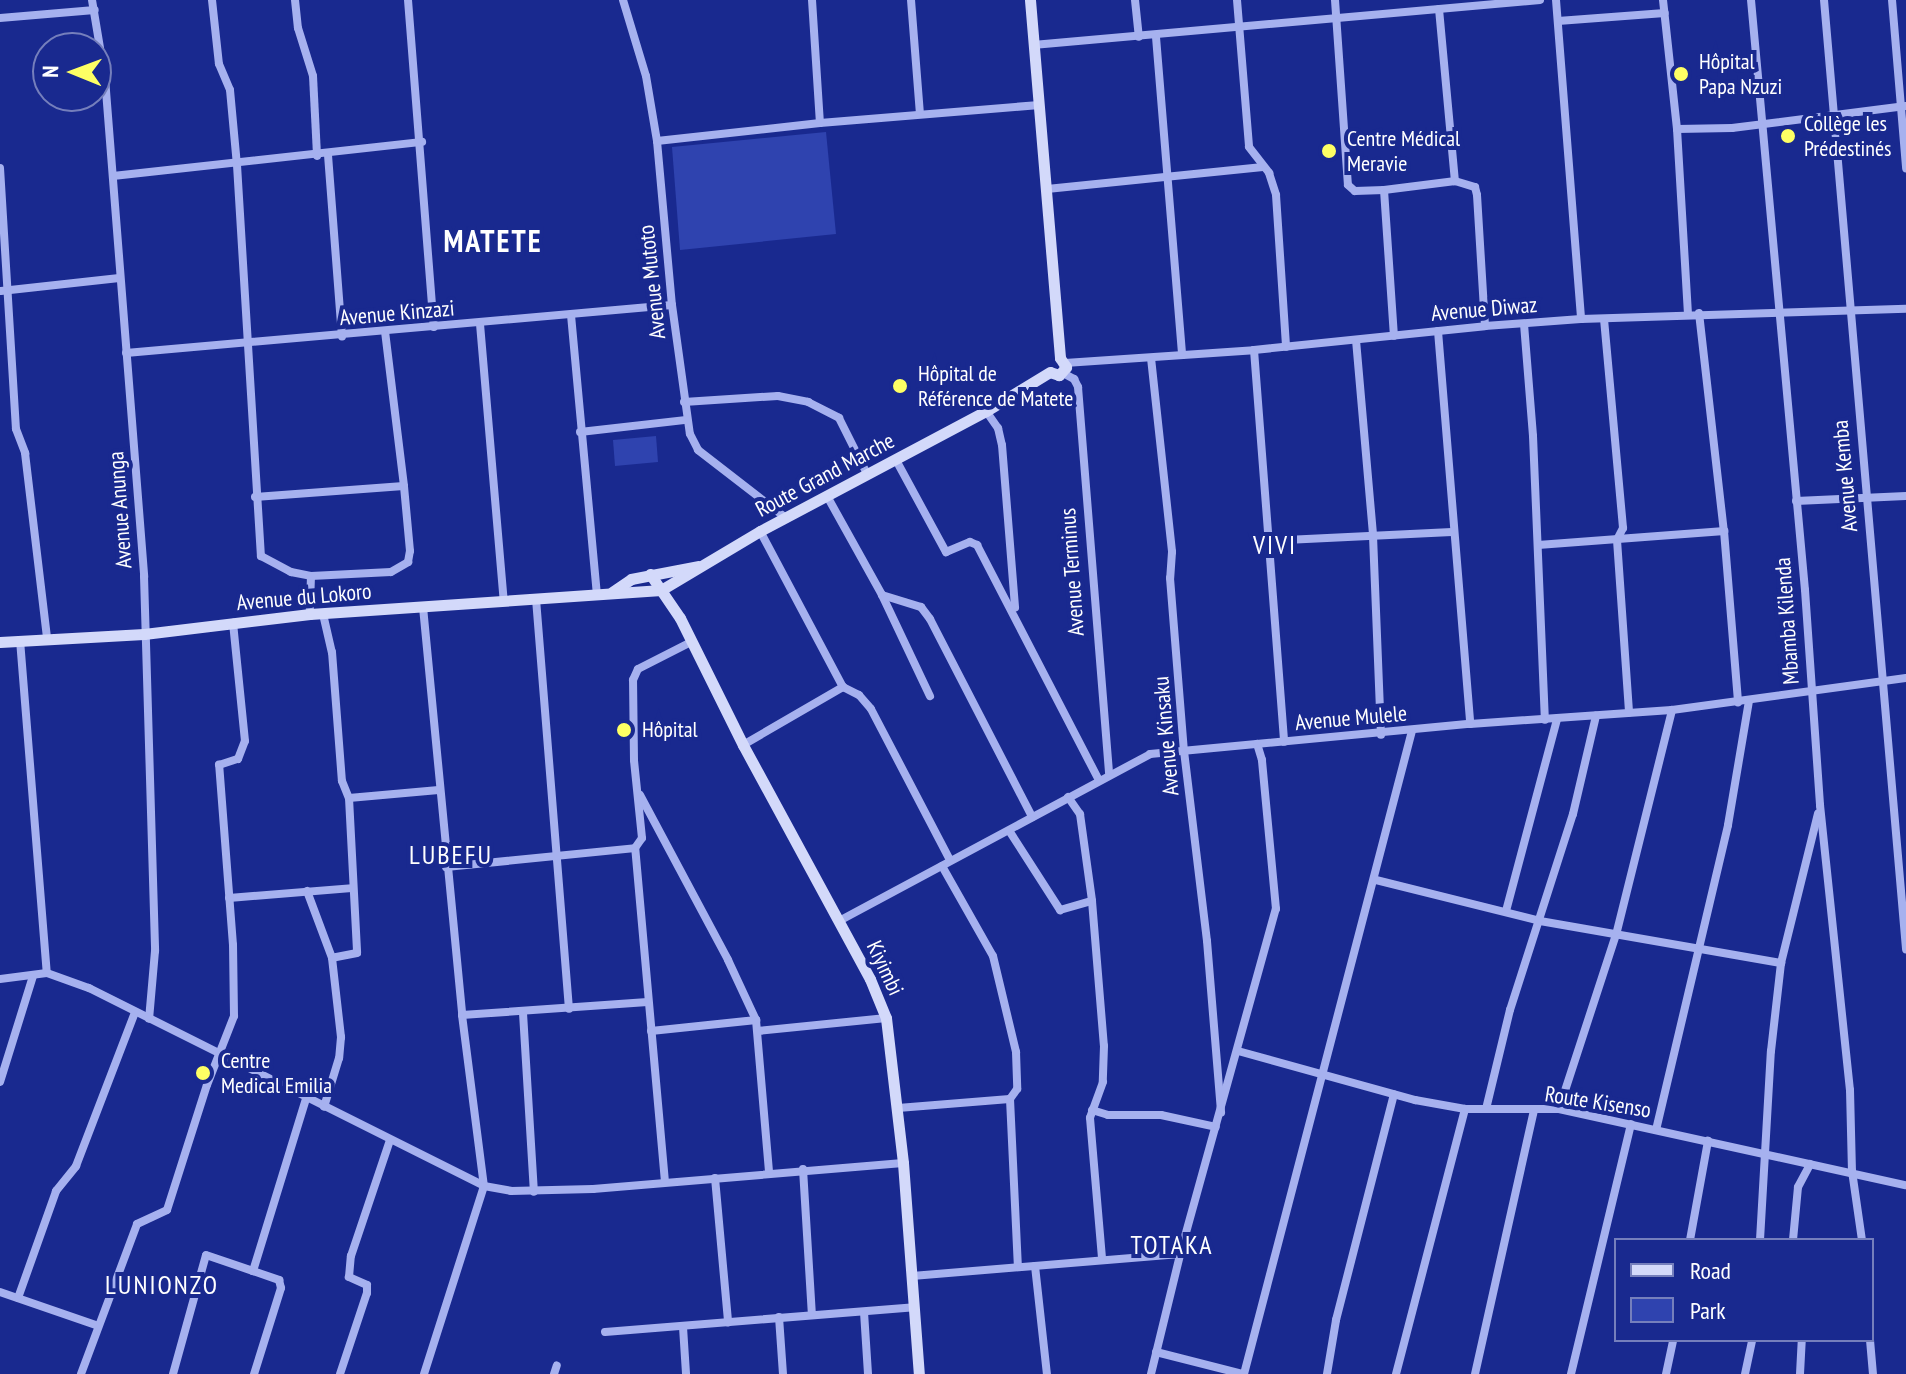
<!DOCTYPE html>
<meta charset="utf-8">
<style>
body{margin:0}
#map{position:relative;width:1906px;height:1374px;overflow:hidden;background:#19298f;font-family:"PT Sans Narrow",sans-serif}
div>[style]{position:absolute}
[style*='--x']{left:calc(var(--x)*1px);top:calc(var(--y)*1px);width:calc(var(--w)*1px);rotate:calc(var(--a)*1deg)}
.green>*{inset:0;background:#2f43af}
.street>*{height:8px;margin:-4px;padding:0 4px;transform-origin:4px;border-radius:4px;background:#a6b1ef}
.secondary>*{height:11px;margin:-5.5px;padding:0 5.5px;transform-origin:5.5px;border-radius:5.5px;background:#d3d9fa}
.dots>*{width:22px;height:22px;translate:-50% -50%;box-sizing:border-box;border:4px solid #19298f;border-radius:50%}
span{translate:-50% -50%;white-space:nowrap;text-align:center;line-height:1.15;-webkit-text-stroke:8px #19298f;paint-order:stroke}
.poi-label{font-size:22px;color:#fff}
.left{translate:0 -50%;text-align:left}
.street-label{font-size:22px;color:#fff}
.quarter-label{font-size:26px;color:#fff;letter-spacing:2px}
.district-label{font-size:30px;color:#fff;font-weight:700;letter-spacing:2px}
.legend{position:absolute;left:1614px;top:1238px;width:260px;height:104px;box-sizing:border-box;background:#19298f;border:2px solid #757fbc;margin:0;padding:10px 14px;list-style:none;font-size:24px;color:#fff}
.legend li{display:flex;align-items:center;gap:16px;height:40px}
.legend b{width:40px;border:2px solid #757fbc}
.north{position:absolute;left:32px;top:32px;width:80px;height:80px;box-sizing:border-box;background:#19298f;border:2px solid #757fbc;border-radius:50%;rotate:271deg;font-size:22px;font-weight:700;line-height:32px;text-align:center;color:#fff}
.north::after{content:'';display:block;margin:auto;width:28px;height:36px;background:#feff64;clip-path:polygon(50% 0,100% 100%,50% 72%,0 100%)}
</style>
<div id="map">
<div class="green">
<div style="clip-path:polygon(826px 132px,836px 234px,680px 250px,672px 147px)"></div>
<div style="clip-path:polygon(656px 436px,658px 462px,615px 466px,613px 440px)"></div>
</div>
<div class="street">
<div style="--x:92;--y:0;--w:79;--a:80.5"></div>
<div style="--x:105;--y:78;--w:500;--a:85.5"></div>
<div style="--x:144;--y:576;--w:375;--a:88.3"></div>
<div style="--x:155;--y:951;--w:68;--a:95"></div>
<div style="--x:212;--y:0;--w:64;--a:83.8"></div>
<div style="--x:219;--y:64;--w:28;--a:67"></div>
<div style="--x:230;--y:90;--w:75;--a:84.7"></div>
<div style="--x:237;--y:165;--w:392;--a:86.5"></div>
<div style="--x:261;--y:556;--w:34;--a:28"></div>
<div style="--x:291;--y:572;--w:20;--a:11"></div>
<div style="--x:311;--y:576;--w:38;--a:92"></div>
<div style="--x:295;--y:0;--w:28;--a:84"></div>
<div style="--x:298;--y:28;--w:50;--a:72.6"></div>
<div style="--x:313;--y:76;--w:80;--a:87.1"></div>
<div style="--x:408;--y:0;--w:328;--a:85.5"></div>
<div style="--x:623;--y:0;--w:79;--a:73.2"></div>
<div style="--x:646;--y:76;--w:66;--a:80.4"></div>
<div style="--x:657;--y:141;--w:165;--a:84.8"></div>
<div style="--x:672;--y:305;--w:130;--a:82.1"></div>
<div style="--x:690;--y:434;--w:18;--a:63"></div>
<div style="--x:698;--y:450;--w:111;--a:37.7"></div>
<div style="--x:812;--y:0;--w:123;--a:86.3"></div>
<div style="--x:911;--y:0;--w:114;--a:85.5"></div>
<div style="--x:1135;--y:0;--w:37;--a:84"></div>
<div style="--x:1237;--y:0;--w:147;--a:85.3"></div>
<div style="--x:1249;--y:147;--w:33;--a:52"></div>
<div style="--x:1269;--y:173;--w:23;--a:72"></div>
<div style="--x:1276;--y:195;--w:152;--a:86.2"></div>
<div style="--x:1335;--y:0;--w:185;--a:86"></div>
<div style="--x:1348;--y:185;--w:9;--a:41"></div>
<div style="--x:1355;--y:191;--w:29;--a:-2"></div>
<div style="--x:1384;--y:190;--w:146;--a:86.1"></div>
<div style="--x:1556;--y:0;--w:320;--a:85.5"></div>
<div style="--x:1663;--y:0;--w:130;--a:83.8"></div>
<div style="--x:1677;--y:129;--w:185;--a:86.6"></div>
<div style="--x:1751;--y:0;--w:592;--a:84.77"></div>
<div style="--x:1805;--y:590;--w:216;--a:86"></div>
<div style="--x:1820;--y:805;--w:287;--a:84"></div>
<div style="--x:1850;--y:1090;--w:81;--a:88.6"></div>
<div style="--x:1852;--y:1171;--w:70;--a:81.8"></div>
<div style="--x:1824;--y:0;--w:953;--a:85.06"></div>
<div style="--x:1892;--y:0;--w:169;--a:85.2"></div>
<div style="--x:1439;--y:9;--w:173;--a:84.7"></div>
<div style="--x:1455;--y:181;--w:21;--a:17"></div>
<div style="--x:1475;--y:187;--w:8;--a:76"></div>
<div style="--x:1477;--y:195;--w:131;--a:86.5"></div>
<div style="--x:0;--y:18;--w:95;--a:-4.8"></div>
<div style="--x:1558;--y:21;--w:107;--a:-4.3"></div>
<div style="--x:1156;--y:37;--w:319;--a:85.3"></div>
<div style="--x:1033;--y:45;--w:509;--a:-5.07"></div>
<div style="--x:1677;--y:129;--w:55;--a:-1"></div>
<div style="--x:1732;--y:128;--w:175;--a:-7.2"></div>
<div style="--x:657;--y:141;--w:164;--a:-6.3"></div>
<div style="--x:820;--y:123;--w:220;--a:-4.7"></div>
<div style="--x:328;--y:155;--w:182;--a:85.6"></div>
<div style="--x:0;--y:168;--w:261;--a:86.5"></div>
<div style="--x:16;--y:429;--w:26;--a:69"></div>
<div style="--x:25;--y:453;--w:186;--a:83.2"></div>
<div style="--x:113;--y:176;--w:311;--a:-6.3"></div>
<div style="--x:1047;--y:189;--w:217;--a:-5.8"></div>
<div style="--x:1384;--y:190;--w:72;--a:-7.2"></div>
<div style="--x:1;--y:291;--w:119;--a:-6.3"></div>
<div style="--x:1699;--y:313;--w:219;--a:83.5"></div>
<div style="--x:1724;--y:531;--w:172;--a:85.3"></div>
<div style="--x:571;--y:315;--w:280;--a:84.7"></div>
<div style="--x:1604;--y:319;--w:210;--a:84.8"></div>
<div style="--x:1623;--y:528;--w:13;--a:117"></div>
<div style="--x:1617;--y:540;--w:173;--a:86"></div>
<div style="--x:480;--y:324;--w:279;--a:85.1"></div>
<div style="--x:1524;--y:324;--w:112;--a:85.4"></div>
<div style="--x:1533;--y:436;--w:284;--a:87.6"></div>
<div style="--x:1438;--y:331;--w:394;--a:85.3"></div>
<div style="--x:1356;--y:340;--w:197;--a:85"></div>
<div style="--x:1373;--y:536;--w:199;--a:87.7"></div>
<div style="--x:1254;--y:350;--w:393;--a:85.6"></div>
<div style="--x:126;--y:353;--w:548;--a:-5.02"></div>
<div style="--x:1151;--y:358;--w:195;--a:83.8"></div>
<div style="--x:1172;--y:552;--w:26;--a:94"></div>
<div style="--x:1170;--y:578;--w:174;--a:85.4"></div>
<div style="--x:1184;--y:751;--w:191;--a:83.1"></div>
<div style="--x:1207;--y:941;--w:172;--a:85.3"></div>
<div style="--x:1065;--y:363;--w:189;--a:-3.9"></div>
<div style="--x:1254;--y:350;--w:232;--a:-5.9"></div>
<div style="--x:1485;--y:326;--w:96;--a:-4.2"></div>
<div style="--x:1581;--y:319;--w:325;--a:-1.8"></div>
<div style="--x:1063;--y:373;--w:13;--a:29"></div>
<div style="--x:1074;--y:379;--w:9;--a:63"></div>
<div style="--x:1078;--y:387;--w:389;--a:85.4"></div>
<div style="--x:684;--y:402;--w:94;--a:-3.7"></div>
<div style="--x:778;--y:396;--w:31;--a:11"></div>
<div style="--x:808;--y:402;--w:35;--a:27"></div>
<div style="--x:839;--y:418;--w:63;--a:63.4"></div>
<div style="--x:986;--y:411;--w:21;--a:55"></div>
<div style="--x:998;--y:428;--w:17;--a:77"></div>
<div style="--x:1002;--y:445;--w:163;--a:85.4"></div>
<div style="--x:580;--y:432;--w:107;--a:-6.5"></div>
<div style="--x:896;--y:460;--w:105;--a:61.5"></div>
<div style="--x:946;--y:552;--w:26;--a:-23"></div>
<div style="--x:970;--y:542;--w:8;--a:23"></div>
<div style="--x:977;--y:545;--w:265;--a:62.6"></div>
<div style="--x:827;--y:496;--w:113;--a:60.9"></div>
<div style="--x:882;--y:595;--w:41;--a:17.1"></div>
<div style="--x:921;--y:607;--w:15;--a:53"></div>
<div style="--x:930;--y:619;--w:223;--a:62.7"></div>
<div style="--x:255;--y:497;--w:149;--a:-4.2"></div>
<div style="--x:1796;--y:501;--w:110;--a:-2.6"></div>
<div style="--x:760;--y:531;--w:177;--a:62"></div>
<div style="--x:843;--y:687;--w:18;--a:27"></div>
<div style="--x:859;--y:695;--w:18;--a:49"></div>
<div style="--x:871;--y:709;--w:170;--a:62.4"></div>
<div style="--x:1267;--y:541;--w:185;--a:-2.8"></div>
<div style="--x:1538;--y:545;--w:187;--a:-4.3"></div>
<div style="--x:311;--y:576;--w:80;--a:-2.9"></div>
<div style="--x:391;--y:572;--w:20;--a:-30"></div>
<div style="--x:408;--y:562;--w:11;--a:-80"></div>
<div style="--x:410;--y:551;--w:65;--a:-95.3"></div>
<div style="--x:404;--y:486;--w:155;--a:-97"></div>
<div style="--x:882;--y:595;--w:112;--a:64.6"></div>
<div style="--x:536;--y:599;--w:411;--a:85.4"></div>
<div style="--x:423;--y:607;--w:410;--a:84.5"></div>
<div style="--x:462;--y:1015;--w:172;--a:82.7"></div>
<div style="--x:484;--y:1186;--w:197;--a:107.7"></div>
<div style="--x:323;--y:614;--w:39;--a:77"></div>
<div style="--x:332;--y:652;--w:129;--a:85.6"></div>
<div style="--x:342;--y:781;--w:18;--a:68"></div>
<div style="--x:349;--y:798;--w:155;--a:87"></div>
<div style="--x:357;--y:953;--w:25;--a:169"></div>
<div style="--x:332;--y:958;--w:80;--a:83.5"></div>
<div style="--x:341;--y:1037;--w:21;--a:95"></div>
<div style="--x:339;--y:1058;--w:51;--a:107"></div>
<div style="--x:20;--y:640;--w:334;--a:85.4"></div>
<div style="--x:743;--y:745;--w:116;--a:-30.1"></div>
<div style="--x:640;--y:795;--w:187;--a:61.9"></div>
<div style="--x:728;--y:960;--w:66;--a:65"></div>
<div style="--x:756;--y:1020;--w:153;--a:85.1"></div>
<div style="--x:1068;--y:797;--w:21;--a:55"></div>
<div style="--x:1080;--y:814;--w:88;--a:82.1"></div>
<div style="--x:1092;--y:901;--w:145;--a:85.3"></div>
<div style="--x:1104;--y:1046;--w:36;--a:92"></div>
<div style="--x:1103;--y:1082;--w:38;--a:110"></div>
<div style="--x:1090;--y:1118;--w:142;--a:85.1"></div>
<div style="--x:349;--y:798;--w:90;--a:-5.1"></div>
<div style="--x:1010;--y:832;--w:93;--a:57.3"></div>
<div style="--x:1060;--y:910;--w:33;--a:-16"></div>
<div style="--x:942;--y:866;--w:103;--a:60.5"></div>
<div style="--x:993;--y:956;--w:99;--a:76.5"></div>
<div style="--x:1016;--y:1052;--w:37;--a:88"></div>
<div style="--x:1017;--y:1089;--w:12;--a:125"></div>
<div style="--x:1010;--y:1099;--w:168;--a:87.3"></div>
<div style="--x:446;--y:867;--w:190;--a:-5.7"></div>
<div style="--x:1376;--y:880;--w:169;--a:14"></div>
<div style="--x:1540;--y:921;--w:245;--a:9.9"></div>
<div style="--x:307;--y:891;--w:72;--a:69.5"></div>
<div style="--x:229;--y:898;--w:123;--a:-4.6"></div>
<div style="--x:1506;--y:911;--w:199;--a:-75.1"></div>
<div style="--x:839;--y:921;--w:353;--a:-28.2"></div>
<div style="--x:1150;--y:754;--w:321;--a:-5.4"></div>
<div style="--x:1470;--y:724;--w:202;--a:-4"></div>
<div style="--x:1672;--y:710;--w:236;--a:-7.8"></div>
<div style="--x:0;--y:979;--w:47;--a:-7.3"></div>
<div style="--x:47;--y:973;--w:45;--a:19.7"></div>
<div style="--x:89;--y:988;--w:442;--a:26.6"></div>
<div style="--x:484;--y:1186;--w:27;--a:10"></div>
<div style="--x:511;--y:1191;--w:82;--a:-1.4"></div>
<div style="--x:593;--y:1189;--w:311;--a:-4.8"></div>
<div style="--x:523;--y:1013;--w:179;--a:86.5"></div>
<div style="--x:462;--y:1015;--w:186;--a:-4"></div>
<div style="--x:651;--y:1031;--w:106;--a:-6"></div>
<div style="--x:758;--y:1031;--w:129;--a:-5.8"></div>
<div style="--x:1238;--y:1051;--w:184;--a:15.5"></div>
<div style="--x:1415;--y:1100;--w:51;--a:10.2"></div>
<div style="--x:1465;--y:1109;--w:94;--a:0"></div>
<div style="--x:1559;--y:1109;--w:355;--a:12.4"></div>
<div style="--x:0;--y:1082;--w:111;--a:-72.7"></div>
<div style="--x:898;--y:1108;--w:112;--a:-4.6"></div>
<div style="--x:1486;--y:1109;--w:102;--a:-76.4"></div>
<div style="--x:1510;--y:1010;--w:206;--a:-72.2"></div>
<div style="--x:1573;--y:814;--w:101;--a:-76.8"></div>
<div style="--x:1559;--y:1109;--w:183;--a:-71.9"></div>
<div style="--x:1616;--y:935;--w:232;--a:-76"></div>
<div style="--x:1092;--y:1110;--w:17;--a:17"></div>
<div style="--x:1108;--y:1115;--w:53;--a:0"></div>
<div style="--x:1161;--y:1115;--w:56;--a:12.3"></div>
<div style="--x:1656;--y:1130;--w:313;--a:-76.7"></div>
<div style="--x:1728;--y:825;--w:126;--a:-80.4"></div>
<div style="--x:803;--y:1169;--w:146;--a:86.5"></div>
<div style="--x:715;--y:1178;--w:145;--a:84.8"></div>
<div style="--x:665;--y:1182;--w:335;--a:-95.1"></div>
<div style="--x:635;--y:848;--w:12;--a:-55"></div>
<div style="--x:642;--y:838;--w:78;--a:-95.9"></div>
<div style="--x:634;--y:760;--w:80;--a:-90.7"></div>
<div style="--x:633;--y:680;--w:12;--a:-66"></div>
<div style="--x:638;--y:669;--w:59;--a:-27"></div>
<div style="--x:1690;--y:1240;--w:101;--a:-79.7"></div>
<div style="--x:1760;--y:1240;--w:189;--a:-86.7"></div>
<div style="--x:1771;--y:1051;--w:89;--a:-83.5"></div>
<div style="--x:1781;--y:963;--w:154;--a:-76.1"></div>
<div style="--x:1793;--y:1240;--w:53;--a:-84.6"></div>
<div style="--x:1798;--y:1187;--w:26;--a:-62"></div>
<div style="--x:1035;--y:1266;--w:109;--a:83.7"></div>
<div style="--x:253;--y:1271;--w:28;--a:19"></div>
<div style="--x:279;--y:1280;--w:8;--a:76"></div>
<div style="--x:281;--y:1288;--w:90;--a:107.4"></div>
<div style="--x:912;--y:1276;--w:269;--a:-4.7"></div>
<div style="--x:0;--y:1292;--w:102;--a:19"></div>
<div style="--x:18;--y:1298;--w:114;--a:-70.4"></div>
<div style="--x:56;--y:1191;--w:32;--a:-51"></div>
<div style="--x:76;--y:1166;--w:165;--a:-69"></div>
<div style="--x:864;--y:1312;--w:62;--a:86.3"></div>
<div style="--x:779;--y:1317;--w:57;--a:86"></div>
<div style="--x:683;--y:1327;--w:47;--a:86.3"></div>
<div style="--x:605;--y:1332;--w:310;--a:-4.6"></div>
<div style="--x:1870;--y:1340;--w:34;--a:85"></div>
<div style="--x:1156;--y:1352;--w:89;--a:14.3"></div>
<div style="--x:81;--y:1374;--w:160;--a:-69.5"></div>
<div style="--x:137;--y:1224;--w:33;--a:-25"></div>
<div style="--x:167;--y:1210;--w:131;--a:-72.3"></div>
<div style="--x:207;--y:1085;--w:74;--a:-68.6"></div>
<div style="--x:234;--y:1016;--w:71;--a:-90.8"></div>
<div style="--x:233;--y:945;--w:181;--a:-94.4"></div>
<div style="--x:219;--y:765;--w:20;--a:-18"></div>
<div style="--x:238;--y:759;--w:19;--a:-69"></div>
<div style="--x:245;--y:741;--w:119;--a:-95.8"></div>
<div style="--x:173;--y:1374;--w:123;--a:-74.5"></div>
<div style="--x:206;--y:1255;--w:50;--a:18.8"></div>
<div style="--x:253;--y:1271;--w:180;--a:-72.9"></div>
<div style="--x:340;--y:1374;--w:85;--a:-71.6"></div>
<div style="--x:367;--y:1293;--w:8;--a:-90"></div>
<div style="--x:367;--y:1285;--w:20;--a:-156"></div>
<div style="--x:349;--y:1277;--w:21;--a:-85"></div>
<div style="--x:351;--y:1256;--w:122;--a:-71.4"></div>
<div style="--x:554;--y:1374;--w:9;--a:-72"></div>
<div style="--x:1151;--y:1374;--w:131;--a:-76.3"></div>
<div style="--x:1182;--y:1247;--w:351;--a:-74.5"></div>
<div style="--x:1276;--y:909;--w:150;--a:-95.4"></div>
<div style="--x:1262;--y:760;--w:17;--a:-107"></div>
<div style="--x:1244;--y:1374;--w:665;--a:-75.36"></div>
<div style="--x:1327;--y:1374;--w:55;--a:-80.5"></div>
<div style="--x:1336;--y:1320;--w:233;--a:-75.6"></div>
<div style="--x:1396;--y:1374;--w:274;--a:-75.4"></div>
<div style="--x:1475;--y:1374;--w:271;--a:-77.4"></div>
<div style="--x:1571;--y:1374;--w:257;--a:-76.5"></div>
<div style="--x:1666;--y:1374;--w:35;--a:-78"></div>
<div style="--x:1745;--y:1374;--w:35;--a:-78"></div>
<div style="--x:1800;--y:1374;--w:34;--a:-87"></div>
</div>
<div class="secondary">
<div style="--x:1030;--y:0;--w:359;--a:85.2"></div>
<div style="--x:1060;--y:358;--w:11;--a:56"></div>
<div style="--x:1066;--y:367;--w:11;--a:131"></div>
<div style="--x:1059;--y:375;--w:9;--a:-162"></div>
<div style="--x:650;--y:574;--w:53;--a:55.7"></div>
<div style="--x:680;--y:618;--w:142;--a:63.6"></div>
<div style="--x:743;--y:745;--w:266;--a:61.5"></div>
<div style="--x:870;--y:979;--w:42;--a:67.7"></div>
<div style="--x:886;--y:1018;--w:146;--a:83.3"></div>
<div style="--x:903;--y:1163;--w:212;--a:85.7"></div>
<div style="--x:612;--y:592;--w:23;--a:-34"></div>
<div style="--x:631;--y:579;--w:68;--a:-11"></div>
<div style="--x:0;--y:642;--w:144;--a:-3.2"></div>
<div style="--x:144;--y:634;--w:167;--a:-6.9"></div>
<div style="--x:310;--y:614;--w:352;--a:-3.9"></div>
<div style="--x:661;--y:590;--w:115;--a:-30.8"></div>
<div style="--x:760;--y:531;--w:256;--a:-28"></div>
<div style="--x:986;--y:411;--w:75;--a:-31.4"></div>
</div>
<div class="dots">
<div style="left:1681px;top:74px;background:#feff64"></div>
<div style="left:1788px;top:136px;background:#feff64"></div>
<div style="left:1329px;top:151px;background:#feff64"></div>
<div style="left:900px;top:386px;background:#feff64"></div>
<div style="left:624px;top:730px;background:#feff64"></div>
<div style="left:203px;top:1073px;background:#feff64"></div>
</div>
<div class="poi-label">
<span class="left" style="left:1699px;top:74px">Hôpital<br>Papa Nzuzi</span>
<span class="left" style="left:1804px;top:136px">Collège les<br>Prédestinés</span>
<span class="left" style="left:1347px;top:151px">Centre Médical<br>Meravie</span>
<span class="left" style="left:918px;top:386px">Hôpital de<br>Référence de Matete</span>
<span class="left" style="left:642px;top:730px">Hôpital</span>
<span class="left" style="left:221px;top:1073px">Centre<br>Medical Emilia</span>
</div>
<div class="street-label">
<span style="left:652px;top:282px;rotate:-96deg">Avenue Mutoto</span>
<span style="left:1484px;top:309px;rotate:-5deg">Avenue Diwaz</span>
<span style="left:397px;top:313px;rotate:-5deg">Avenue Kinzazi</span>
<span style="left:825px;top:475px;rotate:-28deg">Route Grand Marche</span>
<span style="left:1845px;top:476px;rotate:-95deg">Avenue Kemba</span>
<span style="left:120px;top:510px;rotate:-94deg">Avenue Anunga</span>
<span style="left:1072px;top:572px;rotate:-94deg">Avenue Terminus</span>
<span style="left:304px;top:597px;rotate:-5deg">Avenue du Lokoro</span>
<span style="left:1787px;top:621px;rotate:-94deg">Mbamba Kilenda</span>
<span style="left:1351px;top:718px;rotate:-5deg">Avenue Mulele</span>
<span style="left:1166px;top:736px;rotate:-95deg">Avenue Kinsaku</span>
<span style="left:885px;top:968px;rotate:65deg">Kiyimbi</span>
<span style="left:1598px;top:1102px;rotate:9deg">Route Kisenso</span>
</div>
<div class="quarter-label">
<span style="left:1275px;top:545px">VIVI</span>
<span style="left:451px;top:855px">LUBEFU</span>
<span style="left:1172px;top:1245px">TOTAKA</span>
<span style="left:162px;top:1285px">LUNIONZO</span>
</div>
<div class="district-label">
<span style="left:493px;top:241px">MATETE</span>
</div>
<ul class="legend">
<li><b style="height:10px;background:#d3d9fa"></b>Road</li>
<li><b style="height:22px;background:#2f43af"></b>Park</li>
</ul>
<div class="north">N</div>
</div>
